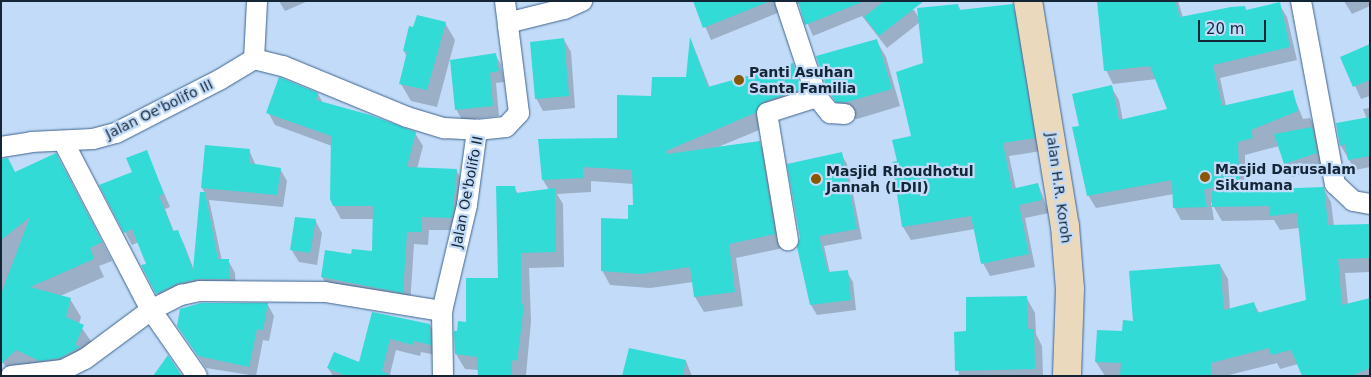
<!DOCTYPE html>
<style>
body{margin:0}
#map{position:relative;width:1371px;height:377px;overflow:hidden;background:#c2dbf8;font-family:"DejaVu Sans",sans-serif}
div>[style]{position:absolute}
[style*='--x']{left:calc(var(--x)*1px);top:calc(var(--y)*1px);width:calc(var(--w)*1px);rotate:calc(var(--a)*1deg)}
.shadow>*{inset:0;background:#0003}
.building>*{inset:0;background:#33dbd6}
.roads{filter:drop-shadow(0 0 1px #3e648e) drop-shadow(0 0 1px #3e648e)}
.minor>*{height:20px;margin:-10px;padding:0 10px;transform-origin:10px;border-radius:10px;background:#fff}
.secondary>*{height:28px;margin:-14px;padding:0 14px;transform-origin:14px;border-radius:14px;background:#ebd9bd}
.dots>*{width:14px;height:14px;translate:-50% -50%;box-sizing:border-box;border:2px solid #c2dbf8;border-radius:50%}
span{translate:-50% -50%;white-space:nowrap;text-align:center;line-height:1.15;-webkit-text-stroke:4.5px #c2dbf8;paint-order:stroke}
.poi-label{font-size:14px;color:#142536;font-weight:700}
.left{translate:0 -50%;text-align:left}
.street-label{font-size:14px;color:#142536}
.frame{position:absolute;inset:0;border:2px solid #142536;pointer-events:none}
.scale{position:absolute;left:1198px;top:20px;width:68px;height:22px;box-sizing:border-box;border:2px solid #142536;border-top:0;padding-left:6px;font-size:15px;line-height:18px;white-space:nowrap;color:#142536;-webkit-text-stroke:4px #c2dbf8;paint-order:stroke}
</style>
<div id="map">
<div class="shadow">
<div style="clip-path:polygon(279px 1px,308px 1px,285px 11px)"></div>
<div style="clip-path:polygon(694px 1px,789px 1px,780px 12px,711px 40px)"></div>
<div style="clip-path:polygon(789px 1px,913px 1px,899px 12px,914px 10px,920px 20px,958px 5px,961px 11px,1012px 6px,1020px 19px,1041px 151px,1009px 156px,1016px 189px,1038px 184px,1049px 213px,1025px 218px,1035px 267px,990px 276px,983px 263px,975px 229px,911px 240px,903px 227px,898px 162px,913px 137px,925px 64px,920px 22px,887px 48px,862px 16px,813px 36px,799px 4px)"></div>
<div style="clip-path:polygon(1098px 1px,1178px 1px,1183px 18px,1247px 11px,1279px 4px,1287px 17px,1297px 60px,1220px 78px,1226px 106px,1292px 92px,1303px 119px,1310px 118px,1317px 131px,1324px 167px,1292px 177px,1279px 146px,1245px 155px,1245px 191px,1323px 188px,1331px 202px,1334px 226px,1370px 225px,1370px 272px,1345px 273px,1348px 305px,1370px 299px,1370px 376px,1303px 376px,1298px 364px,1280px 369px,1277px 363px,1225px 376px,1105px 376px,1096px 362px,1134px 322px,1220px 265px,1228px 279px,1230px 310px,1254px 303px,1259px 313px,1308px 301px,1300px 228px,1280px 230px,1274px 220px,1222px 221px,1211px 202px,1214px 220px,1181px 220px,1174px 207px,1174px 194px,1096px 208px,1088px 195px,1080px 127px,1111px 87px,1119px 100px,1123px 121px,1169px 110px,1157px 79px,1113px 84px,1106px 70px)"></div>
<div style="clip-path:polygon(1370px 1px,1370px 6px,1352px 14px,1344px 1px)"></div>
<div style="clip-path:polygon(445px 23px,455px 40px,437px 107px,411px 101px,401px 84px,407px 57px,404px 51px)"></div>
<div style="clip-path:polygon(564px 40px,571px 52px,575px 108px,543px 111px,536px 98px)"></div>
<div style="clip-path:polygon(691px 40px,710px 88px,792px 64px,809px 104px,772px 116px,764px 128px,718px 147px,759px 142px,767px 157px,783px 248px,736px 258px,743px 306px,704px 312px,695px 297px,693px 282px,650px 288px,610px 285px,602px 270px,630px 220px,635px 206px,634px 184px,591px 181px,591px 192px,557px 194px,563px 204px,564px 267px,529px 268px,531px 321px,526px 375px,479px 376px,479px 370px,465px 369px,456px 354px,458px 333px,499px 279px,514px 187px,518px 194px,549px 190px,543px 180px,618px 139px,652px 97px,687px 78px)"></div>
<div style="clip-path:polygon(876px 40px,886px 57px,900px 106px,857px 119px,847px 118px,829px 91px)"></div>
<div style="clip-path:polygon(1370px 45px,1370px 96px,1361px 99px,1342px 57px)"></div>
<div style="clip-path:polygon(495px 54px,501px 65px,504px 82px,496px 83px,499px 116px,462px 120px,456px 109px)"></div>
<div style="clip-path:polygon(280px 79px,318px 94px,323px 103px,415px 133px,423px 146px,417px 169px,456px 170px,464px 183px,459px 230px,429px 230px,428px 245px,414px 244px,410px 305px,330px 290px,322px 277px,352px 256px,374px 252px,374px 219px,341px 219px,334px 206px,332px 146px,275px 125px,268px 112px)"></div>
<div style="clip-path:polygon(1370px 108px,1370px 167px,1355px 170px,1341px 146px,1337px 124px,1367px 119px,1363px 109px)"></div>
<div style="clip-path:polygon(249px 150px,256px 166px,280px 169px,287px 181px,283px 207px,209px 200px,222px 261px,228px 260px,235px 273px,236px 291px,164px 306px,143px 266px,148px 264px,139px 242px,132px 245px,125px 232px,133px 173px,146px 151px,170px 207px,165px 209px,174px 232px,177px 231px,184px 244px,194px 270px,205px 193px,202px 188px)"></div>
<div style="clip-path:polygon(841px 154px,847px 164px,862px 239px,824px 246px,830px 273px,847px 272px,853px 282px,856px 310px,817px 315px,811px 305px,799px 247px)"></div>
<div style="clip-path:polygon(66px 172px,112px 261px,99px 266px,104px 277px,60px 296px,70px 299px,81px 317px,79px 324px,93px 344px,85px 363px,15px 376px,1px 361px,1px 173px)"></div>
<div style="clip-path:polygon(315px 220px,322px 233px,317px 265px,299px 262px,291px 249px)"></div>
<div style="clip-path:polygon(1026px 297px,1035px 313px,1036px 334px,1042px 346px,1043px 376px,959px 376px,956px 333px,968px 332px)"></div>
<div style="clip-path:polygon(268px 305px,274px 316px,269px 341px,263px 340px,256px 376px,206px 368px,178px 326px)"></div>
<div style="clip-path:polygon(373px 313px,430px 325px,436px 337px,436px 355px,421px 352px,420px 356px,396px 350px,390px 374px,393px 376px,333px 376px,328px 368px,360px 363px)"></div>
<div style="clip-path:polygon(686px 361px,692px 376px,624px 376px)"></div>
</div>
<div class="building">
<div style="clip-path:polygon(693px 1px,768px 1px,768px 2px,703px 28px)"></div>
<div style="clip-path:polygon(798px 1px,862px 1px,862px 2px,805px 25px)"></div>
<div style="clip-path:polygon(884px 1px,924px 1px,879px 36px,864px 17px)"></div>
<div style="clip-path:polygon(1097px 1px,1175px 1px,1180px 17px,1231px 7px,1245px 6px,1246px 10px,1280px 2px,1290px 47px,1213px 65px,1222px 106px,1293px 90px,1298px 111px,1251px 130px,1253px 138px,1238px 142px,1239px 179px,1204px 190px,1207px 207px,1173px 208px,1172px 180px,1087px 196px,1072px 127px,1079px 126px,1072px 94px,1112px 85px,1119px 120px,1167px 109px,1150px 66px,1104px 71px)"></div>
<div style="clip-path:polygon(958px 4px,959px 10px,1013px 4px,1035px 138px,1003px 143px,1012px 189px,1038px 183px,1042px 200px,1019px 205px,1029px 254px,981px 264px,971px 216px,902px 227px,892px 162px,897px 161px,892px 140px,911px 136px,896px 72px,923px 63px,917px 8px)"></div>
<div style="clip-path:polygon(417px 15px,446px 22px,427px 90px,399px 84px,407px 52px,403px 51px,409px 26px,413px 27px)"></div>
<div style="clip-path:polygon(690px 37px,708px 87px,793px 63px,802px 89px,763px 102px,755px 113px,666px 151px,667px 154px,760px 141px,775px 234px,729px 244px,735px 292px,694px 297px,690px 267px,641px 274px,601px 271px,601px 218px,628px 219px,628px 205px,633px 205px,632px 170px,583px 167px,583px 178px,542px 180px,538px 139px,617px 138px,617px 95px,651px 96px,652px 77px,686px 77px)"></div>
<div style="clip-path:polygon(564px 38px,569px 96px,535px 99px,530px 42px)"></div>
<div style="clip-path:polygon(877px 39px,892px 89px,847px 102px,836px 102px,828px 91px,816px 56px)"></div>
<div style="clip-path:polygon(1370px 44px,1370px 80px,1353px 87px,1340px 57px)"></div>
<div style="clip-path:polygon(496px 53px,499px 71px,490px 73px,493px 106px,455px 110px,450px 60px)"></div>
<div style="clip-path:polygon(279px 77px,318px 93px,316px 100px,370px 115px,416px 132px,407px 167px,457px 169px,452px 218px,422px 217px,422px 232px,407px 232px,403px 293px,321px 277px,325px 250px,351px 254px,352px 249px,372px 251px,373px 206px,333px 206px,330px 199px,331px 136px,266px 113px)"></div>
<div style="clip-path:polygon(1370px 117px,1370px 156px,1348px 160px,1345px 144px,1340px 146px,1336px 123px)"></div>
<div style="clip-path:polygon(1312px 127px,1317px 153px,1284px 164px,1274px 134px)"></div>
<div style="clip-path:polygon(205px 145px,250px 149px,249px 163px,281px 168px,277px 195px,201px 188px)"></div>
<div style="clip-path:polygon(147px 150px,164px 194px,159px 196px,173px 231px,178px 230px,193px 270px,200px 192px,205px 192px,218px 259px,229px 259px,229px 279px,198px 279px,176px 284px,156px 294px,141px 265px,146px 264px,132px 229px,124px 233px,99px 185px,132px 172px,126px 158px)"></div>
<div style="clip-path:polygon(842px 152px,857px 229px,819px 236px,828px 272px,848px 270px,851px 300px,810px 305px,797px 247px,800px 238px,787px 164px)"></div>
<div style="clip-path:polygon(56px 153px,102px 242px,90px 248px,94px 259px,30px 287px,71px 298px,66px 317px,84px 325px,75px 345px,80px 347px,60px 358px,40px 361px,16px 350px,1px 364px,1px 294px,30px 217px,1px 240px,1px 159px,8px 158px,15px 172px)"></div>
<div style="clip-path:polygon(496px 186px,515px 186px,516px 193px,555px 188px,556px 252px,521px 253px,521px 304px,524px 305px,517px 361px,512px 360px,512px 376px,478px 376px,477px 357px,455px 354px,454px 331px,457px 331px,458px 321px,466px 322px,466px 278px,498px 278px)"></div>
<div style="clip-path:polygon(1324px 187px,1328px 225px,1370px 224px,1370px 258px,1338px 259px,1342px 305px,1370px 298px,1370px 368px,1351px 376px,1302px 376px,1291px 350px,1271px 355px,1269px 348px,1211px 363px,1211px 376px,1120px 376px,1121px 363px,1095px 362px,1097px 330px,1122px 331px,1123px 320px,1133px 321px,1129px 271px,1220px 264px,1224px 310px,1254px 302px,1257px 313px,1306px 300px,1297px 213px,1270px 216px,1269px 206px,1212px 207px,1212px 191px)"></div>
<div style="clip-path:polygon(295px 217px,316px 219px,310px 253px,290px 250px)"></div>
<div style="clip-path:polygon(1027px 296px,1028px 329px,1034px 329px,1035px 369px,955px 371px,954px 332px,966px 331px,966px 297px)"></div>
<div style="clip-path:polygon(201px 303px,268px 303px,263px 330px,257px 329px,249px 367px,198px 356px,177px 326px,180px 309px)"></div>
<div style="clip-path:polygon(372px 312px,430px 324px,431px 345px,414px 341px,413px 345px,390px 339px,382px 371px,391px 376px,346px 376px,327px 368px,334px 352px,359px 362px)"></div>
<div style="clip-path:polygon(629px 348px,686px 360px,683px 376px,622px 376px)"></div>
<div style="clip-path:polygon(168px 355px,182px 376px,153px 376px)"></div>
</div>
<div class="roads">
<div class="minor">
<div style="--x:505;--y:1;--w:25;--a:83"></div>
<div style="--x:785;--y:1;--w:101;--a:71.6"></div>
<div style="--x:817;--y:97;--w:52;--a:162.3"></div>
<div style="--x:767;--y:113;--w:129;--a:80.6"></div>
<div style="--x:1301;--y:1;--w:186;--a:79.5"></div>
<div style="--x:1335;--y:184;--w:25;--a:43"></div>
<div style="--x:1353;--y:201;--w:17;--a:10"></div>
<div style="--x:254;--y:59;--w:30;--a:14"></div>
<div style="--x:283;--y:66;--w:134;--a:22.4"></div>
<div style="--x:407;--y:117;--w:39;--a:17"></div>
<div style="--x:444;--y:128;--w:33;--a:3"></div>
<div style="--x:817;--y:97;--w:21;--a:51"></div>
<div style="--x:830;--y:113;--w:15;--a:4"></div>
<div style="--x:63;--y:141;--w:191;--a:62.5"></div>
<div style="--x:151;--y:310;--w:80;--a:55.1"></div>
<div style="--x:1;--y:147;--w:30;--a:-9"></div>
<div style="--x:31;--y:142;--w:62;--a:-2.8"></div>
<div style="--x:93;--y:139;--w:24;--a:-15"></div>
<div style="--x:116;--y:133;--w:118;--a:-27.2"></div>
<div style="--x:221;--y:79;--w:39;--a:-31"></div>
<div style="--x:254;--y:59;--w:58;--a:-87"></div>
<div style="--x:11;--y:376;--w:52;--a:-6.6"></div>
<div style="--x:63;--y:370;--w:25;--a:-27"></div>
<div style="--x:85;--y:359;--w:82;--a:-36.6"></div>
<div style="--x:151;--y:310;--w:34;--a:-27"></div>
<div style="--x:181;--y:295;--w:19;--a:-12"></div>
<div style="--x:200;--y:291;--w:125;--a:0.5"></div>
<div style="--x:325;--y:292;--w:119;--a:9.2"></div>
<div style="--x:443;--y:376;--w:65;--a:-90.9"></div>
<div style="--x:442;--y:311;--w:109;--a:-76.7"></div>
<div style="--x:467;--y:205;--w:76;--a:-82.4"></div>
<div style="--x:477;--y:130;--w:29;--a:-6"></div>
<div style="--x:506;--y:127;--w:19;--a:-47"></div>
<div style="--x:519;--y:113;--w:88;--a:-97.2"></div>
<div style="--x:508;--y:26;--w:9;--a:-36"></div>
<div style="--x:515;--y:21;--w:50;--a:-13.8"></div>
<div style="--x:564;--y:9;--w:20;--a:-24"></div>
</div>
<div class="secondary">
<div style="--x:1028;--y:1;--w:228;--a:80.7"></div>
<div style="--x:1065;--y:226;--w:63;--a:85.5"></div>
<div style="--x:1070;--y:289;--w:87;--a:92"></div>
</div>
</div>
<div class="dots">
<div style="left:739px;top:80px;background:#885700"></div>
<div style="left:1205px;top:177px;background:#885700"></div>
<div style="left:816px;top:179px;background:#885700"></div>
</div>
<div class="poi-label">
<span class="left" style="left:749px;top:80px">Panti Asuhan<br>Santa Familia</span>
<span class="left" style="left:1215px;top:177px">Masjid Darusalam<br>Sikumana</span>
<span class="left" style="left:826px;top:179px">Masjid Rhoudhotul<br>Jannah (LDII)</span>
</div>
<div class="street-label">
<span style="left:159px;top:109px;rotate:-26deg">Jalan Oe'bolifo III</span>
<span style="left:1059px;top:188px;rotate:82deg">Jalan H.R. Koroh</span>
<span style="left:467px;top:192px;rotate:-79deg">Jalan Oe'bolifo II</span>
</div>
<div class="frame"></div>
<div class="scale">20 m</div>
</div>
